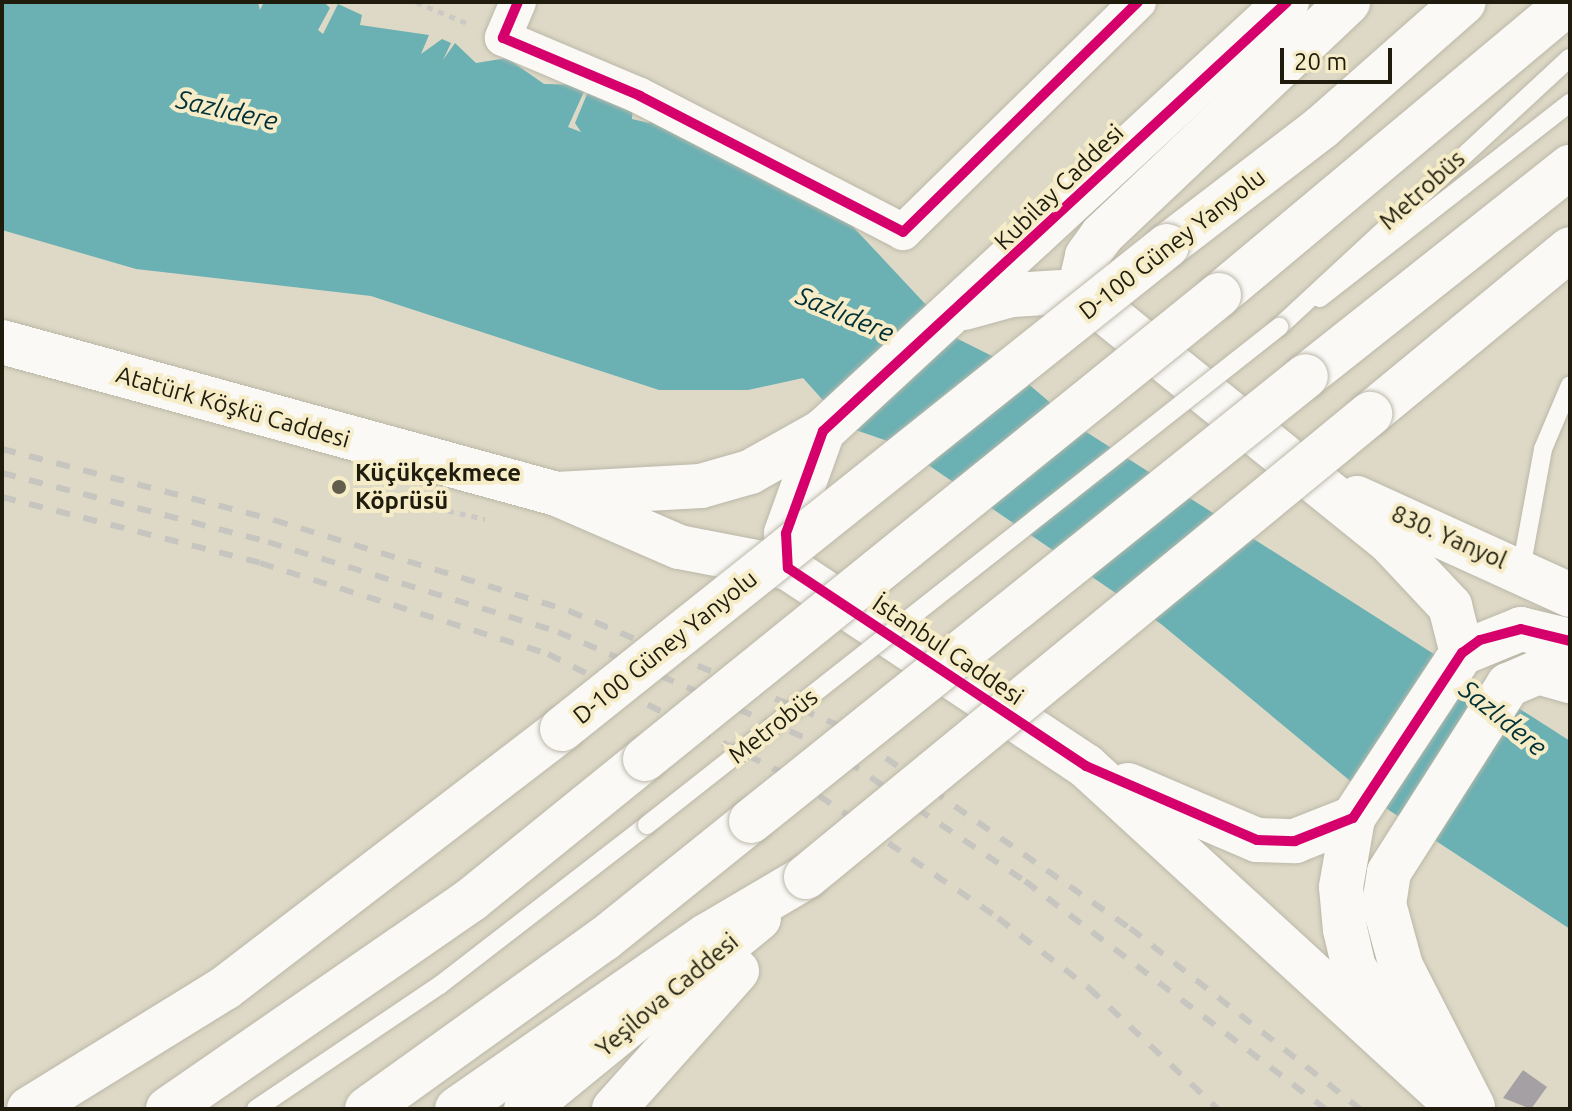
<!DOCTYPE html>
<meta charset="utf-8">
<style>
body{margin:0}
#map{position:relative;width:1572px;height:1111px;overflow:hidden;background:#ded9c6;font-family:Ubuntu,sans-serif}
div>[style]{position:absolute}
[style*='--x']{left:calc(var(--x)*1px);top:calc(var(--y)*1px);width:calc(var(--w)*1px);rotate:calc(var(--a)*1deg)}
.water>*{inset:0;background:#6bb0b3}
.building>*{inset:0;background:#a4a0a3}
.path>*{height:5px;margin-top:-2.5px;transform-origin:0;background:repeating-linear-gradient(90deg,#cac9c3 0 6px,transparent 0 12px)}
.roads{filter:drop-shadow(0 0 2px #bbb7a8) drop-shadow(0 0 2px #bbb7a8)}
.lane>*{height:18px;margin:-9px;padding:0 9px;transform-origin:9px;border-radius:9px;background:#faf9f6}
.street>*{height:36px;margin:-18px;padding:0 18px;transform-origin:18px;border-radius:18px;background:#faf9f6}
.secondary>*{height:44px;margin:-22px;padding:0 22px;transform-origin:22px;border-radius:22px;background:#faf9f6}
.primary>*{height:44px;margin:-22px;padding:0 22px;transform-origin:22px;border-radius:22px;background:#faf9f6}
.highway>*{height:44px;margin:-22px;padding:0 22px;transform-origin:22px;border-radius:22px;background:#faf9f6}
.rail>*{height:6px;margin-top:-3px;transform-origin:0;background:repeating-linear-gradient(90deg,#c7c5c0 0 14px,transparent 0 28px)}
.bridges{filter:drop-shadow(0 0 2px #bbb7a8) drop-shadow(0 0 2px #bbb7a8)}
.lane-bridge>*{height:18px;margin:-9px;padding:0 9px;transform-origin:9px;border-radius:9px;background:#faf9f6}
.primary-bridge>*{height:44px;margin:-22px;padding:0 22px;transform-origin:22px;border-radius:22px;background:#faf9f6}
.highway-bridge>*{height:44px;margin:-22px;padding:0 22px;transform-origin:22px;border-radius:22px;background:#faf9f6}
.cycleway>*{height:10px;margin:-5px;padding:0 5px;transform-origin:5px;border-radius:5px;background:#d6006c}
.dots>*{width:22px;height:22px;translate:-50% -50%;box-sizing:border-box;border:4px solid #f6edc8;border-radius:50%}
span{translate:-50% -50%;white-space:nowrap;text-align:center;line-height:1.15;-webkit-text-stroke:8px #f6edc8;paint-order:stroke}
.street-label{font-size:24px;color:#1f1c0e}
.poi-label{font-size:24px;color:#1f1c0e;font-weight:700}
.left{translate:0 -50%;text-align:left}
.water-label{font-size:26px;color:#003036;font-style:italic}
.frame{position:absolute;inset:0;border:4px solid #1f1c0e;pointer-events:none}
.scale{position:absolute;left:1280px;top:48px;width:112px;height:36px;box-sizing:border-box;border:4px solid #1f1c0e;border-top:0;padding-left:10px;font-size:24px;line-height:28px;white-space:nowrap;color:#1f1c0e;-webkit-text-stroke:6px #f6edc8;paint-order:stroke}
</style>
<div id="map">
<div class="water">
<div style="clip-path:polygon(2px 2px,258px 2px,260px 10px,264px 2px,324px 2px,330px 8px,318px 30px,323px 34px,338px 4px,362px 15px,360px 25px,429px 35px,421px 54px,442px 39px,451px 43px,443px 60px,455px 43px,476px 63px,507px 58px,544px 84px,587px 85px,568px 127px,581px 132px,575px 123px,590px 87px,633px 104px,632px 119px,649px 123px,651px 112px,789px 194px,842px 215px,958px 339px,1000px 360px,1080px 428px,1570px 741px,1570px 929px,1372px 799px,1161px 624px,899px 445px,847px 427px,803px 378px,748px 390px,659px 390px,371px 296px,136px 269px,2px 230px)"></div>
</div>
<div class="building">
<div style="clip-path:polygon(1523px 1070px,1547px 1087px,1531px 1109px,1503px 1098px)"></div>
</div>
<div class="path">
<div style="--x:416;--y:2;--w:57;--a:22.5"></div>
<div style="--x:331;--y:484;--w:158;--a:12.8"></div>
</div>
<div class="roads">
<div class="lane">
<div style="--x:1320;--y:298;--w:317;--a:-38"></div>
<div style="--x:1279;--y:327;--w:396;--a:-42.8"></div>
<div style="--x:1521;--y:569;--w:122;--a:-79.6"></div>
<div style="--x:1543;--y:449;--w:69;--a:-67.1"></div>
<div style="--x:256;--y:1109;--w:222;--a:-34"></div>
<div style="--x:440;--y:985;--w:262;--a:-37.7"></div>
</div>
<div class="street">
<div style="--x:518;--y:2;--w:39;--a:113"></div>
<div style="--x:503;--y:38;--w:149;--a:22.9"></div>
<div style="--x:640;--y:96;--w:296;--a:27.3"></div>
<div style="--x:903;--y:232;--w:329;--a:-44.4"></div>
</div>
<div class="secondary">
<div style="--x:1079;--y:291;--w:36;--a:-77"></div>
<div style="--x:1087;--y:256;--w:26;--a:-54"></div>
<div style="--x:1102;--y:235;--w:339;--a:-43.4"></div>
<div style="--x:964;--y:308;--w:50;--a:-15.2"></div>
<div style="--x:1012;--y:295;--w:67;--a:-3.4"></div>
<div style="--x:1079;--y:291;--w:397;--a:38.9"></div>
<div style="--x:1388;--y:540;--w:91;--a:46.8"></div>
<div style="--x:1450;--y:606;--w:49;--a:75.7"></div>
<div style="--x:2;--y:342;--w:575;--a:15.32"></div>
<div style="--x:557;--y:494;--w:133;--a:23.5"></div>
<div style="--x:679;--y:547;--w:111;--a:10.9"></div>
<div style="--x:788;--y:568;--w:358;--a:33.6"></div>
<div style="--x:1086;--y:766;--w:507;--a:42.52"></div>
<div style="--x:557;--y:494;--w:144;--a:-3.2"></div>
<div style="--x:701;--y:486;--w:51;--a:-15.9"></div>
<div style="--x:750;--y:472;--w:84;--a:-29.3"></div>
<div style="--x:823;--y:431;--w:632;--a:-42.76"></div>
<div style="--x:1357;--y:498;--w:234;--a:24.5"></div>
<div style="--x:788;--y:568;--w:35;--a:-93"></div>
<div style="--x:786;--y:533;--w:109;--a:-70.1"></div>
<div style="--x:1128;--y:785;--w:140;--a:23.1"></div>
<div style="--x:1257;--y:840;--w:38;--a:2"></div>
<div style="--x:1295;--y:841;--w:62;--a:-21.6"></div>
<div style="--x:1392;--y:1023;--w:67;--a:-124.6"></div>
<div style="--x:1354;--y:968;--w:39;--a:-103"></div>
<div style="--x:1345;--y:930;--w:43;--a:-95.3"></div>
<div style="--x:1341;--y:887;--w:70;--a:-80.1"></div>
<div style="--x:1353;--y:818;--w:198;--a:-56.6"></div>
<div style="--x:1462;--y:653;--w:64;--a:-22.1"></div>
<div style="--x:1521;--y:629;--w:50;--a:13.8"></div>
<div style="--x:1473;--y:1107;--w:158;--a:-117.1"></div>
<div style="--x:1401;--y:966;--w:64;--a:-105.3"></div>
<div style="--x:1384;--y:904;--w:32;--a:-81"></div>
<div style="--x:1389;--y:872;--w:222;--a:-57.5"></div>
<div style="--x:1508;--y:685;--w:33;--a:-23"></div>
<div style="--x:1538;--y:672;--w:33;--a:16"></div>
</div>
<div class="primary">
<div style="--x:1167;--y:246;--w:195;--a:-37.5"></div>
<div style="--x:1322;--y:127;--w:189;--a:-41.4"></div>
<div style="--x:1370;--y:414;--w:259;--a:-39.5"></div>
<div style="--x:29;--y:1109;--w:230;--a:-31.7"></div>
<div style="--x:225;--y:988;--w:425;--a:-37.5"></div>
<div style="--x:526;--y:1109;--w:301;--a:-39.3"></div>
<div style="--x:614;--y:1109;--w:185;--a:-48.3"></div>
</div>
<div class="highway">
<div style="--x:1219;--y:295;--w:457;--a:-39.9"></div>
<div style="--x:1306;--y:376;--w:337;--a:-38.4"></div>
<div style="--x:168;--y:1109;--w:369;--a:-34.6"></div>
<div style="--x:472;--y:899;--w:223;--a:-39"></div>
<div style="--x:367;--y:1109;--w:292;--a:-35.7"></div>
<div style="--x:604;--y:939;--w:189;--a:-38.8"></div>
<div style="--x:457;--y:1109;--w:303;--a:-34.8"></div>
<div style="--x:706;--y:936;--w:116;--a:-30.5"></div>
</div>
</div>
<div class="rail">
<div style="--x:2;--y:449;--w:281;--a:14.6"></div>
<div style="--x:274;--y:520;--w:309;--a:17.1"></div>
<div style="--x:569;--y:611;--w:294;--a:23"></div>
<div style="--x:840;--y:726;--w:353;--a:34.9"></div>
<div style="--x:1130;--y:928;--w:293;--a:38.2"></div>
<div style="--x:2;--y:473;--w:275;--a:14.5"></div>
<div style="--x:268;--y:542;--w:304;--a:17.2"></div>
<div style="--x:558;--y:632;--w:289;--a:23.2"></div>
<div style="--x:824;--y:746;--w:242;--a:33.9"></div>
<div style="--x:1025;--y:881;--w:377;--a:37.2"></div>
<div style="--x:2;--y:497;--w:266;--a:14.3"></div>
<div style="--x:260;--y:563;--w:302;--a:17.5"></div>
<div style="--x:548;--y:654;--w:278;--a:26.9"></div>
<div style="--x:796;--y:780;--w:245;--a:34.3"></div>
<div style="--x:998;--y:918;--w:115;--a:37.6"></div>
<div style="--x:1089;--y:988;--w:177;--a:43.2"></div>
</div>
<div class="bridges">
<div class="lane-bridge">
<div style="--x:647;--y:825;--w:805;--a:-38.24"></div>
</div>
<div class="primary-bridge">
<div style="--x:562;--y:729;--w:774;--a:-38.6"></div>
<div style="--x:806;--y:877;--w:730;--a:-39.38"></div>
</div>
<div class="highway-bridge">
<div style="--x:645;--y:759;--w:738;--a:-38.95"></div>
<div style="--x:751;--y:821;--w:711;--a:-38.72"></div>
</div>
</div>
<div class="cycleway">
<div style="--x:518;--y:2;--w:39;--a:113"></div>
<div style="--x:503;--y:38;--w:149;--a:22.9"></div>
<div style="--x:640;--y:96;--w:296;--a:27.3"></div>
<div style="--x:903;--y:232;--w:329;--a:-44.4"></div>
<div style="--x:1287;--y:2;--w:632;--a:137.24"></div>
<div style="--x:823;--y:431;--w:109;--a:109.9"></div>
<div style="--x:786;--y:533;--w:35;--a:87"></div>
<div style="--x:788;--y:568;--w:358;--a:33.6"></div>
<div style="--x:1086;--y:766;--w:186;--a:23.4"></div>
<div style="--x:1257;--y:840;--w:38;--a:2"></div>
<div style="--x:1295;--y:841;--w:62;--a:-21.6"></div>
<div style="--x:1353;--y:818;--w:198;--a:-56.6"></div>
<div style="--x:1462;--y:653;--w:22;--a:-36"></div>
<div style="--x:1480;--y:640;--w:42;--a:-15"></div>
<div style="--x:1521;--y:629;--w:50;--a:13.8"></div>
</div>
<div class="dots">
<div style="left:339px;top:487px;background:#625e4e"></div>
</div>
<div class="street-label">
<span style="left:1059px;top:187px;rotate:-44deg">Kubilay Caddesi</span>
<span style="left:1422px;top:190px;rotate:-42deg">Metrobüs</span>
<span style="left:1172px;top:244px;rotate:-38deg">D-100 Güney Yanyolu</span>
<span style="left:233px;top:407px;rotate:16deg">Atatürk Köşkü Caddesi</span>
<span style="left:1449px;top:537px;rotate:24deg">830. Yanyol</span>
<span style="left:665px;top:647px;rotate:-39deg">D-100 Güney Yanyolu</span>
<span style="left:948px;top:650px;rotate:34deg">İstanbul Caddesi</span>
<span style="left:773px;top:726px;rotate:-38deg">Metrobüs</span>
<span style="left:667px;top:995px;rotate:-40deg">Yeşilova Caddesi</span>
</div>
<div class="poi-label">
<span class="left" style="left:355px;top:487px">Küçükçekmece<br>Köprüsü</span>
</div>
<div class="water-label">
<span style="left:227px;top:110px;rotate:13deg">Sazlıdere</span>
<span style="left:845px;top:314px;rotate:23deg">Sazlıdere</span>
<span style="left:1503px;top:718px;rotate:39deg">Sazlıdere</span>
</div>
<div class="frame"></div>
<div class="scale">20 m</div>
</div>
